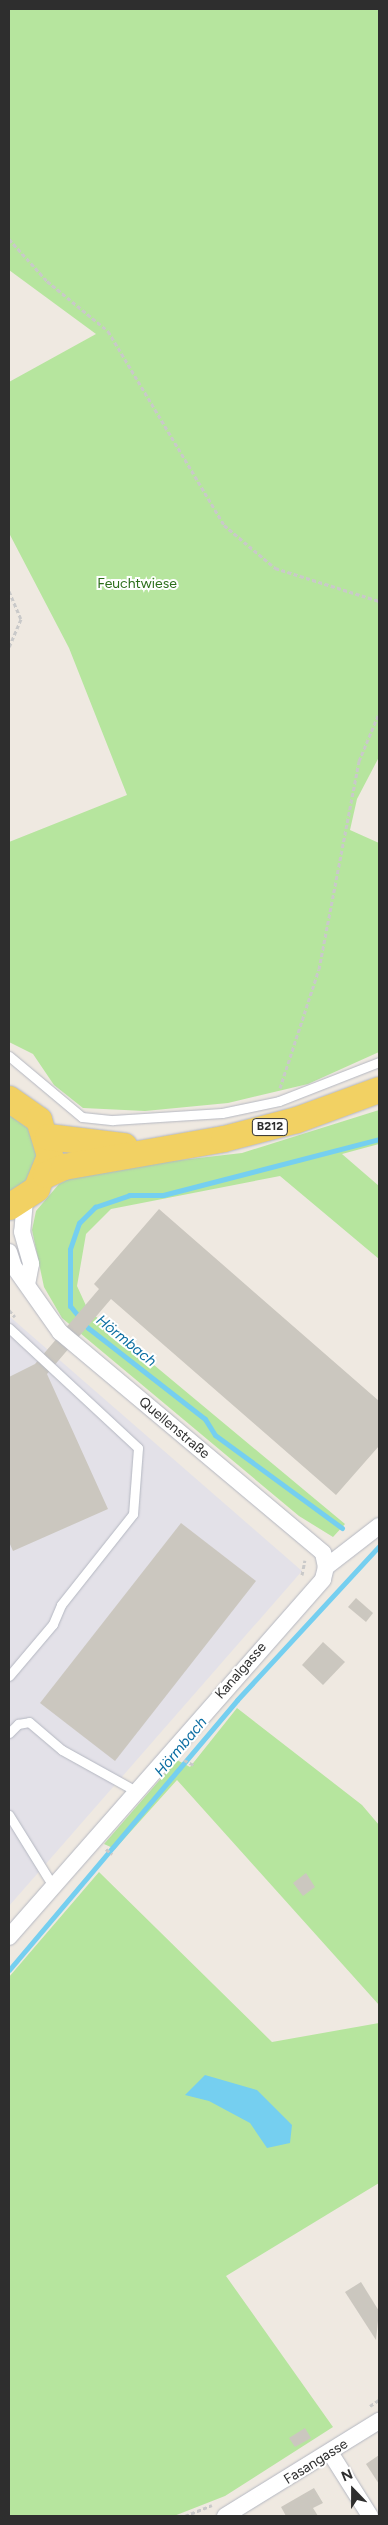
<!DOCTYPE html>
<meta charset="utf-8">
<style>
body{margin:0}
#map{position:relative;width:388px;height:2525px;overflow:hidden;background:#efe9e1;font-family:Figtree,sans-serif}
div>[style]{position:absolute}
[style*='--x']{left:calc(var(--x)*1px);top:calc(var(--y)*1px);width:calc(var(--w)*1px);rotate:calc(var(--a)*1deg)}
.industrial>*{inset:0;background:#e3e1e8}
.green>*{inset:0;background:#b6e59e}
.water>*{inset:0;background:#75cff0}
.stream>*{height:5px;margin:-2.5px;padding:0 2.5px;transform-origin:2.5px;border-radius:2.5px;background:#75cff0}
.building>*{inset:0;background:#cbc7bf}
.path>*{height:3px;margin-top:-1.5px;transform-origin:0;background:repeating-linear-gradient(90deg,#c9c9c9 0 4px,transparent 0 6.5px)}
.roads{filter:drop-shadow(0 0 1px #b4b7c1) drop-shadow(0 0 1px #b4b7c1)}
.lane>*{height:9px;margin:-4.5px;padding:0 4.5px;transform-origin:4.5px;border-radius:4.5px;background:#fff}
.street>*{height:16px;margin:-8px;padding:0 8px;transform-origin:8px;border-radius:8px;background:#fff}
.primary>*{height:26px;margin:-13px;padding:0 13px;transform-origin:13px;border-radius:13px;background:#f2d163}
span{translate:-50% -50%;white-space:nowrap;text-align:center;line-height:1.15;-webkit-text-stroke:4px #fff;paint-order:stroke}
.shield-label span{padding:1px 4px;background:#fff;border:1px solid;border-radius:4px;-webkit-text-stroke-width:0}
.shield-label{font-size:12px;color:#2e2e2e;font-weight:700}
.park-label{font-size:14px;color:#2c6e1b}
.street-label{font-size:14px;color:#2e2e2e}
.water-label{font-size:15px;color:#0d6fa3;font-style:italic}
.frame{position:absolute;inset:0;border:10px solid #2e2e2e;pointer-events:none}
.north{position:absolute;left:328px;top:2465px;width:50px;height:50px;-webkit-text-stroke:4px #fff;paint-order:stroke;rotate:338deg;font-size:14px;font-weight:700;line-height:20px;text-align:center;color:#2e2e2e}
.north::after{content:'';display:block;margin:auto;width:18px;height:22px;background:#2e2e2e;clip-path:polygon(50% 0,100% 100%,50% 72%,0 100%)}
</style>
<div id="map">
<div class="industrial">
<div style="clip-path:polygon(9px 1316px,302px 1571px,9px 1906px)"></div>
</div>
<div class="green">
<div style="clip-path:polygon(9px 9px,379px 9px,379px 757px,357px 799px,350px 830px,379px 843px,379px 1052px,308px 1084px,228px 1103px,145px 1111px,83px 1108px,54px 1085px,33px 1054px,9px 1042px,9px 842px,127px 795px,69px 648px,9px 533px,9px 382px,96px 334px,9px 270px)"></div>
<div style="clip-path:polygon(379px 1110px,379px 1144px,342px 1154px,379px 1186px,379px 1259px,280px 1176px,111px 1209px,86px 1234px,77px 1286px,88px 1310px,345px 1524px,333px 1537px,299px 1516px,62px 1318px,44px 1287px,32px 1230px,36px 1211px,59px 1184px,85px 1171px,242px 1153px)"></div>
<div style="clip-path:polygon(9px 1113px,30px 1130px,37px 1157px,26px 1183px,9px 1195px)"></div>
<div style="clip-path:polygon(237px 1708px,362px 1805px,379px 1825px,379px 2005px,177px 1780px,115px 1849px,104px 1844px,177px 1760px,190px 1767px)"></div>
<div style="clip-path:polygon(99px 1872px,272px 2042px,379px 2023px,379px 2183px,226px 2276px,333px 2427px,225px 2496px,174px 2516px,9px 2516px,9px 1977px)"></div>
</div>
<div class="water">
<div style="clip-path:polygon(205px 2075px,257px 2090px,292px 2125px,290px 2143px,267px 2148px,250px 2123px,209px 2101px,185px 2095px)"></div>
</div>
<div class="stream">
<div style="--x:342;--y:1528;--w:157;--a:-143.8"></div>
<div style="--x:215;--y:1435;--w:19;--a:-122"></div>
<div style="--x:205;--y:1419;--w:148;--a:-142.1"></div>
<div style="--x:88;--y:1328;--w:28;--a:-129"></div>
<div style="--x:70;--y:1306;--w:57;--a:-90"></div>
<div style="--x:70;--y:1249;--w:28;--a:-71"></div>
<div style="--x:79;--y:1223;--w:23;--a:-45"></div>
<div style="--x:95;--y:1207;--w:36;--a:-19"></div>
<div style="--x:129;--y:1195;--w:34;--a:0"></div>
<div style="--x:163;--y:1195;--w:223;--a:-14.5"></div>
<div style="--x:9;--y:1970;--w:353;--a:-49.8"></div>
<div style="--x:237;--y:1700;--w:209;--a:-47.3"></div>
</div>
<div class="building">
<div style="clip-path:polygon(159px 1209px,379px 1401px,379px 1446px,336px 1495px,111px 1299px,47px 1374px,108px 1509px,13px 1551px,9px 1542px,9px 1377px,35px 1364px,99px 1289px,94px 1284px)"></div>
<div style="clip-path:polygon(181px 1523px,256px 1581px,115px 1761px,40px 1703px)"></div>
<div style="clip-path:polygon(356px 1598px,373px 1613px,366px 1622px,348px 1607px)"></div>
<div style="clip-path:polygon(323px 1642px,345px 1662px,323px 1685px,302px 1665px)"></div>
<div style="clip-path:polygon(306px 1873px,315px 1887px,303px 1896px,293px 1883px)"></div>
<div style="clip-path:polygon(361px 2282px,379px 2311px,376px 2340px,345px 2292px)"></div>
<div style="clip-path:polygon(305px 2428px,311px 2438px,295px 2447px,289px 2438px)"></div>
<div style="clip-path:polygon(379px 2455px,379px 2484px,366px 2464px)"></div>
<div style="clip-path:polygon(314px 2488px,323px 2503px,313px 2508px,318px 2516px,286px 2516px,281px 2507px)"></div>
</div>
<div class="path">
<div style="--x:9;--y:239;--w:57;--a:47.9"></div>
<div style="--x:47;--y:281;--w:79;--a:39.3"></div>
<div style="--x:108;--y:331;--w:226;--a:59.1"></div>
<div style="--x:224;--y:525;--w:67;--a:40.1"></div>
<div style="--x:275;--y:568;--w:109;--a:17.6"></div>
<div style="--x:9;--y:591;--w:30;--a:67"></div>
<div style="--x:21;--y:619;--w:30;--a:113"></div>
<div style="--x:280;--y:1088;--w:125;--a:-71.9"></div>
<div style="--x:319;--y:969;--w:212;--a:-79.1"></div>
<div style="--x:359;--y:761;--w:52;--a:-67.4"></div>
<div style="--x:9;--y:1310;--w:9;--a:49"></div>
<div style="--x:302;--y:1575;--w:15;--a:-79"></div>
<div style="--x:184;--y:1760;--w:11;--a:27"></div>
<div style="--x:106;--y:1849;--w:8;--a:40"></div>
<div style="--x:370;--y:2406;--w:11;--a:-34"></div>
<div style="--x:185;--y:2516;--w:29;--a:-22"></div>
</div>
<div class="roads">
<div class="lane">
<div style="--x:9;--y:1056;--w:95;--a:39.9"></div>
<div style="--x:82;--y:1117;--w:31;--a:6"></div>
<div style="--x:113;--y:1120;--w:109;--a:-3.7"></div>
<div style="--x:222;--y:1113;--w:58;--a:-11.9"></div>
<div style="--x:279;--y:1101;--w:107;--a:-21.3"></div>
<div style="--x:9;--y:1328;--w:176;--a:42.9"></div>
<div style="--x:138;--y:1448;--w:66;--a:94.3"></div>
<div style="--x:133;--y:1514;--w:116;--a:128.4"></div>
<div style="--x:61;--y:1605;--w:21;--a:113"></div>
<div style="--x:53;--y:1624;--w:68;--a:130.2"></div>
<div style="--x:9;--y:1733;--w:13;--a:-45"></div>
<div style="--x:18;--y:1724;--w:11;--a:-10"></div>
<div style="--x:29;--y:1722;--w:43;--a:40.3"></div>
<div style="--x:62;--y:1750;--w:85;--a:29"></div>
<div style="--x:9;--y:1815;--w:84;--a:58.2"></div>
</div>
<div class="street">
<div style="--x:25;--y:1200;--w:32;--a:95"></div>
<div style="--x:22;--y:1232;--w:33;--a:74"></div>
<div style="--x:31;--y:1264;--w:20;--a:101"></div>
<div style="--x:9;--y:1252;--w:16;--a:72"></div>
<div style="--x:14;--y:1267;--w:80;--a:54.7"></div>
<div style="--x:60;--y:1332;--w:344;--a:40"></div>
<div style="--x:323;--y:1553;--w:14;--a:78"></div>
<div style="--x:9;--y:1937;--w:476;--a:-48.7"></div>
<div style="--x:323;--y:1579;--w:12;--a:-76"></div>
<div style="--x:326;--y:1567;--w:67;--a:-37.7"></div>
<div style="--x:331;--y:2454;--w:73;--a:57.8"></div>
<div style="--x:225;--y:2516;--w:181;--a:-31.7"></div>
</div>
<div class="primary">
<div style="--x:9;--y:1099;--w:37;--a:35"></div>
<div style="--x:39;--y:1120;--w:38;--a:73"></div>
<div style="--x:50;--y:1156;--w:35;--a:112"></div>
<div style="--x:37;--y:1189;--w:33;--a:147"></div>
<div style="--x:48;--y:1137;--w:77;--a:6.8"></div>
<div style="--x:46;--y:1175;--w:20;--a:-24"></div>
<div style="--x:64;--y:1167;--w:162;--a:-9.9"></div>
<div style="--x:224;--y:1139;--w:75;--a:-14.6"></div>
<div style="--x:297;--y:1120;--w:87;--a:-20.1"></div>
</div>
</div>
<div class="shield-label">
<span style="left:270px;top:1127px">B212</span>
</div>
<div class="park-label">
<span style="left:137px;top:584px">Feuchtwiese</span>
</div>
<div class="street-label">
<span style="left:174px;top:1428px;rotate:40deg">Quellenstraße</span>
<span style="left:241px;top:1671px;rotate:-49deg">Kanalgasse</span>
<span style="left:316px;top:2462px;rotate:-32deg">Fasangasse</span>
</div>
<div class="water-label">
<span style="left:126px;top:1341px;rotate:39deg">Hörmbach</span>
<span style="left:181px;top:1747px;rotate:-50deg">Hörmbach</span>
</div>
<div class="frame"></div>
<div class="north">N</div>
</div>
